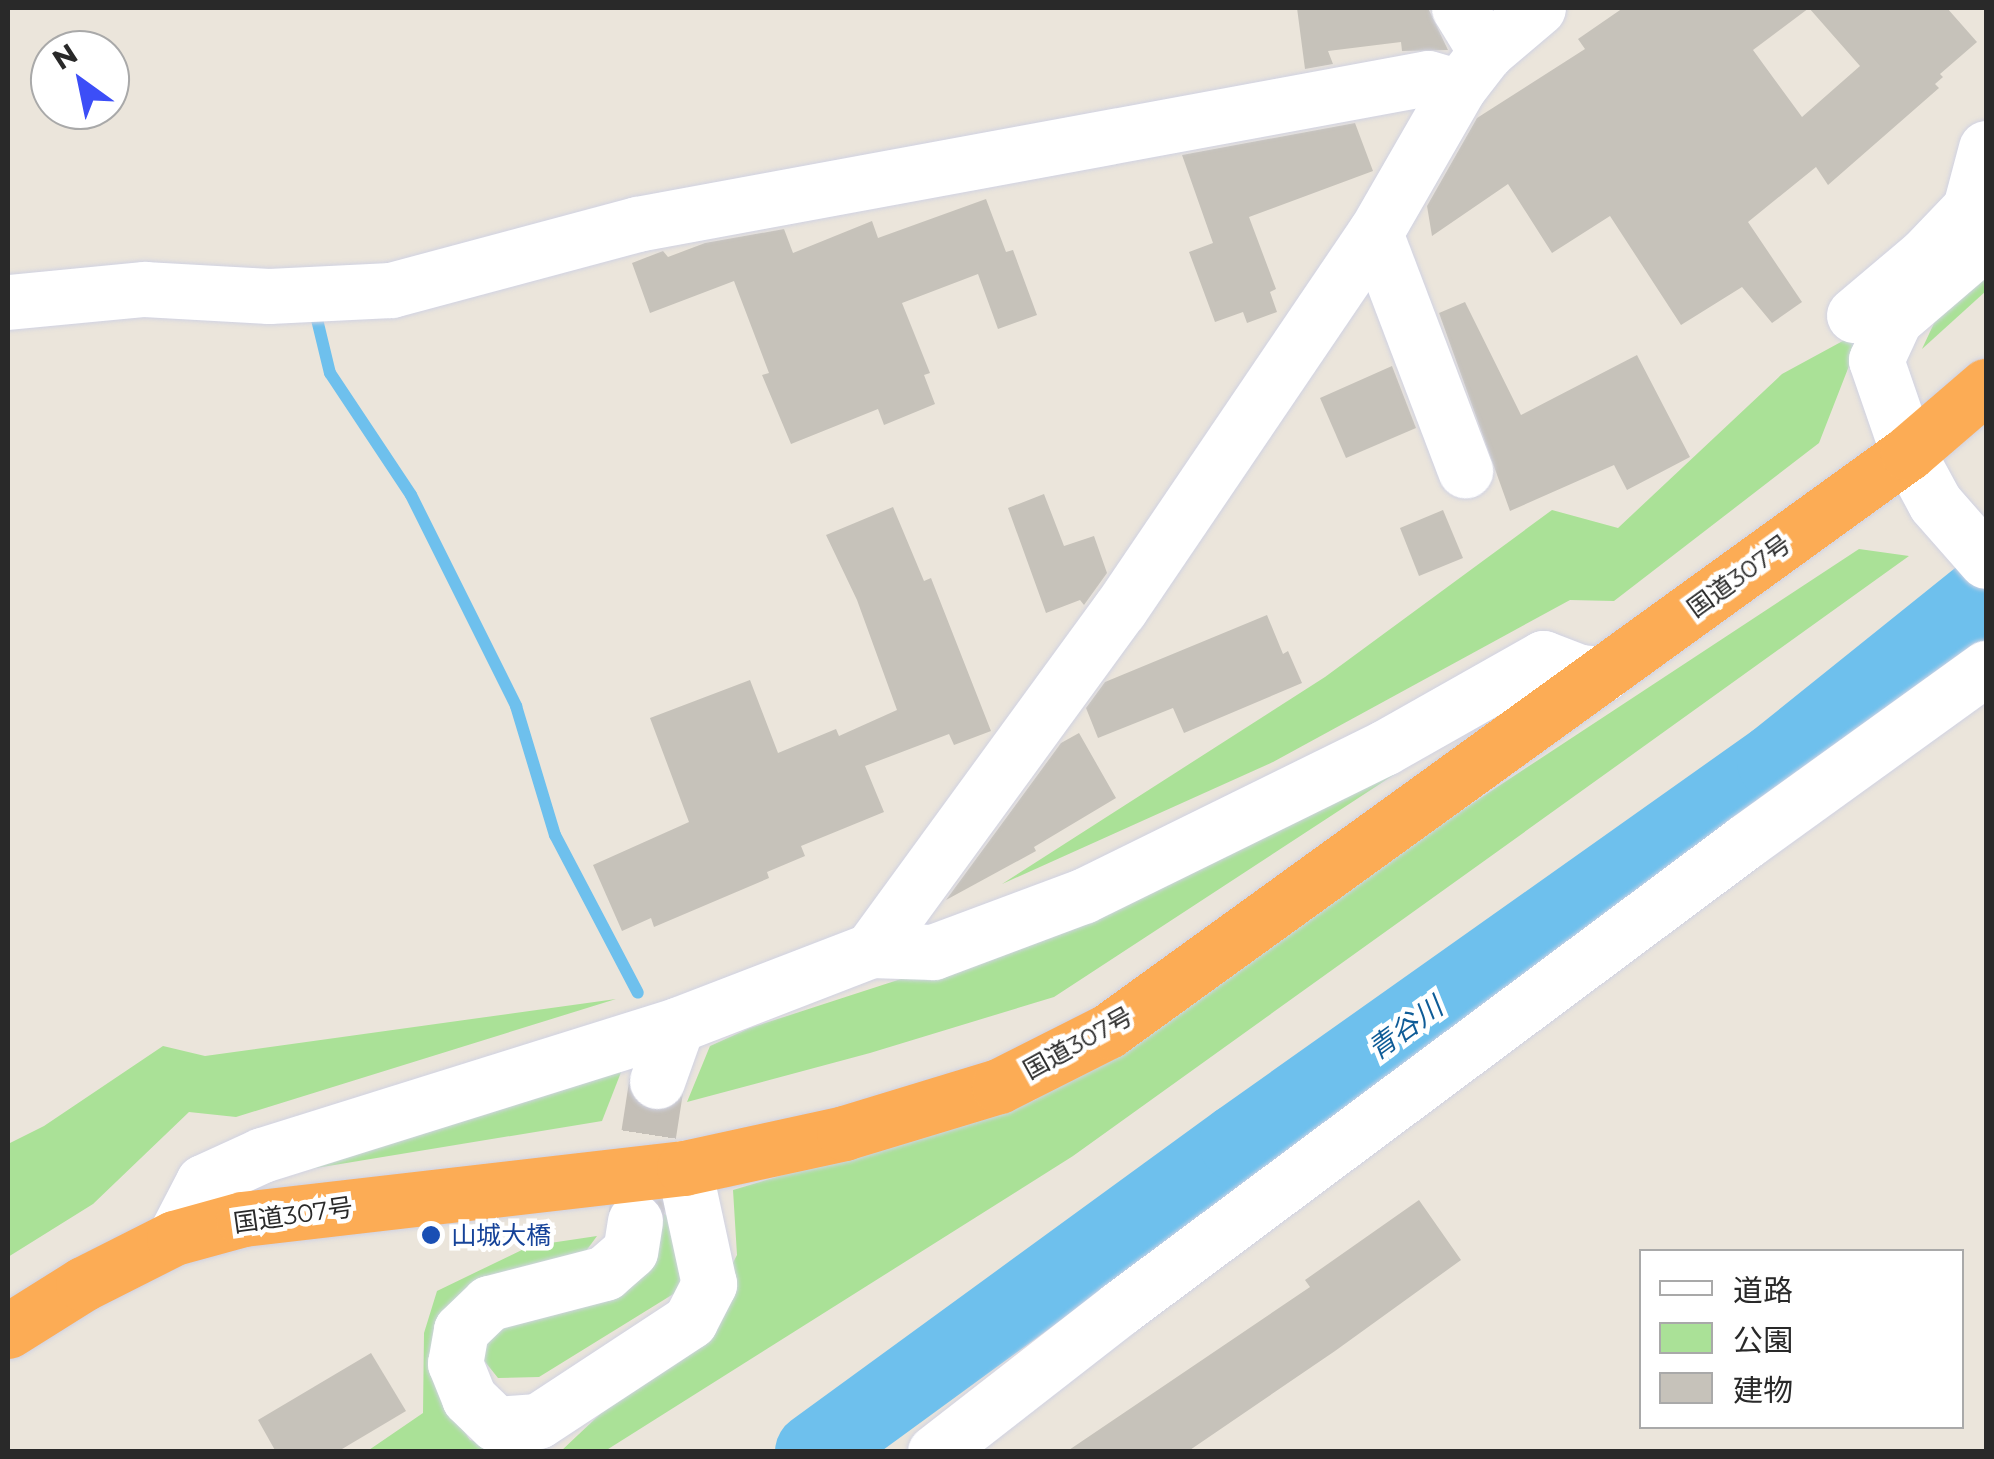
<!DOCTYPE html>
<meta charset="utf-8">
<style>
body{margin:0}
#map{position:relative;width:1994px;height:1459px;overflow:hidden;background:#ebe5db;font-family:Montserrat,"Noto Sans JP",sans-serif}
div>[style]{position:absolute}
[style*='--x']{left:calc(var(--x)*1px);top:calc(var(--y)*1px);width:calc(var(--w)*1px);rotate:calc(var(--a)*1deg)}
.green>*{inset:0;background:#aae197}
.stream>*{height:12px;margin:-6px;padding:0 6px;transform-origin:6px;border-radius:6px;background:#6ec0ed}
.river>*{height:78px;margin:-39px;padding:0 39px;transform-origin:39px;border-radius:39px;background:#6ec0ed}
.building>*{inset:0;background:#c6c2ba}
.minor-tunnel>*{height:55px;margin-top:-27.5px;transform-origin:0;background:repeating-linear-gradient(90deg,#c4bfb7 0 55px,transparent 0 83px)}
.roads{filter:drop-shadow(0 0 2px #d0d2e2) drop-shadow(0 0 2px #d0d2e2)}
.minor>*{height:55px;margin:-27.5px;padding:0 27.5px;transform-origin:27.5px;border-radius:27.5px;background:#fff}
.highway>*{height:55px;margin:-27.5px;padding:0 27.5px;transform-origin:27.5px;border-radius:27.5px;background:#fcac55}
.dots>*{width:28px;height:28px;translate:-50% -50%;box-sizing:border-box;border:5px solid #fff;border-radius:50%}
span{translate:-50% -50%;white-space:nowrap;text-align:center;line-height:1.15;-webkit-text-stroke:9px #fff;paint-order:stroke}
.street-label{font-size:25px;color:#292929}
.transit-label{font-size:25px;color:#164399}
.left{translate:0 -50%;text-align:left}
.water-label{font-size:28px;color:#0f5c97;font-style:italic}
.frame{position:absolute;inset:0;border:10px solid #292929;pointer-events:none}
.legend{position:absolute;left:1639px;top:1249px;width:325px;height:180px;box-sizing:border-box;background:#fff;border:2px solid #a9a9a9;margin:0;padding:12px 18px;list-style:none;font-size:30px;color:#292929}
.legend li{display:flex;align-items:center;gap:20px;height:50px}
.legend b{width:50px;border:2px solid #a9a9a9}
.north{position:absolute;left:30px;top:30px;width:100px;height:100px;box-sizing:border-box;background:#fff;border:2px solid #a9a9a9;border-radius:50%;rotate:327deg;font-size:28px;font-weight:700;line-height:40px;text-align:center;color:#292929}
.north::after{content:'';display:block;margin:auto;width:35px;height:45px;background:#3c4ef7;clip-path:polygon(50% 0,100% 100%,50% 72%,0 100%)}
</style>
<div id="map">
<div class="green">
<div style="clip-path:polygon(1986px 271px,1986px 291px,1922px 349px,1936px 319px)"></div>
<div style="clip-path:polygon(1863px 330px,1819px 443px,1614px 601px,1570px 600px,1273px 762px,1002px 884px,1325px 677px,1552px 510px,1618px 528px,1782px 374px)"></div>
<div style="clip-path:polygon(1859px 549px,1909px 556px,1073px 1156px,605px 1451px,560px 1452px,707px 1313px,737px 1255px,733px 1190px,1035px 1100px,1333px 895px)"></div>
<div style="clip-path:polygon(1493px 710px,1054px 997px,870px 1053px,687px 1102px,710px 1046px,750px 1028px,1083px 920px)"></div>
<div style="clip-path:polygon(616px 999px,236px 1117px,189px 1112px,93px 1204px,8px 1257px,8px 1144px,44px 1126px,163px 1046px,205px 1056px)"></div>
<div style="clip-path:polygon(625px 1062px,602px 1121px,249px 1179px)"></div>
<div style="clip-path:polygon(652px 1208px,676px 1220px,693px 1256px,675px 1293px,539px 1377px,498px 1378px,482px 1358px,483px 1327px,561px 1282px)"></div>
<div style="clip-path:polygon(597px 1236px,578px 1262px,486px 1293px,444px 1402px,470px 1440px,514px 1451px,366px 1452px,423px 1413px,424px 1333px,437px 1291px,530px 1246px)"></div>
</div>
<div class="stream">
<div style="--x:314;--y:307;--w:68;--a:76.4"></div>
<div style="--x:330;--y:373;--w:146;--a:56.4"></div>
<div style="--x:411;--y:495;--w:236;--a:63.5"></div>
<div style="--x:516;--y:706;--w:135;--a:73.2"></div>
<div style="--x:555;--y:835;--w:178;--a:62.3"></div>
</div>
<div class="river">
<div style="--x:814;--y:1452;--w:525;--a:-36.08"></div>
<div style="--x:1238;--y:1143;--w:659;--a:-35.31"></div>
<div style="--x:1776;--y:762;--w:270;--a:-38.8"></div>
</div>
<div class="building">
<div style="clip-path:polygon(1297px 8px,1428px 8px,1448px 50px,1402px 51px,1401px 42px,1328px 51px,1333px 64px,1305px 69px)"></div>
<div style="clip-path:polygon(evenodd,1623px 8px,1947px 8px,1977px 42px,1940px 74px,1943px 77px,1935px 84px,1939px 88px,1828px 185px,1816px 167px,1748px 222px,1802px 302px,1772px 323px,1742px 287px,1681px 325px,1610px 216px,1552px 253px,1508px 184px,1432px 236px,1427px 206px,1477px 118px,1585px 49px,1578px 39px,1623px 8px,1809px 8px,1860px 66px,1802px 117px,1753px 50px,1809px 8px)"></div>
<div style="clip-path:polygon(1355px 123px,1373px 171px,1249px 217px,1276px 289px,1270px 292px,1277px 312px,1247px 323px,1243px 312px,1215px 322px,1189px 252px,1213px 243px,1182px 155px)"></div>
<div style="clip-path:polygon(986px 199px,1006px 252px,1013px 250px,1037px 315px,998px 329px,978px 274px,902px 303px,930px 373px,924px 375px,935px 404px,884px 425px,878px 409px,791px 444px,762px 375px,769px 373px,734px 281px,650px 313px,632px 263px,663px 251px,668px 257px,705px 243px,784px 229px,793px 253px,872px 221px,878px 238px)"></div>
<div style="clip-path:polygon(1465px 302px,1521px 415px,1637px 355px,1690px 457px,1627px 490px,1614px 465px,1510px 511px,1439px 313px)"></div>
<div style="clip-path:polygon(1392px 366px,1416px 428px,1346px 458px,1320px 398px)"></div>
<div style="clip-path:polygon(1044px 494px,1064px 546px,1094px 536px,1107px 573px,1084px 605px,1080px 600px,1046px 613px,1008px 508px)"></div>
<div style="clip-path:polygon(893px 507px,924px 581px,931px 578px,991px 731px,954px 745px,949px 734px,865px 766px,884px 812px,801px 846px,805px 856px,767px 872px,769px 878px,654px 927px,651px 918px,622px 931px,593px 865px,689px 822px,650px 718px,750px 680px,778px 753px,836px 729px,839px 736px,897px 710px,857px 600px,826px 535px)"></div>
<div style="clip-path:polygon(1443px 510px,1463px 558px,1419px 576px,1400px 528px)"></div>
<div style="clip-path:polygon(1267px 615px,1283px 654px,1288px 651px,1302px 683px,1184px 733px,1173px 708px,1098px 738px,1086px 708px,1105px 682px)"></div>
<div style="clip-path:polygon(1079px 733px,1116px 798px,1034px 847px,1036px 851px,946px 900px,1061px 743px)"></div>
<div style="clip-path:polygon(1419px 1200px,1461px 1260px,1335px 1351px,1187px 1452px,1066px 1452px,1310px 1287px,1305px 1280px)"></div>
<div style="clip-path:polygon(371px 1353px,406px 1411px,337px 1452px,276px 1452px,258px 1420px)"></div>
</div>
<div class="minor-tunnel">
<div style="--x:636;--y:1216;--w:137;--a:-81.2"></div>
</div>
<div class="roads">
<div class="minor">
<div style="--x:1459;--y:8;--w:52;--a:58.5"></div>
<div style="--x:1375;--y:233;--w:254;--a:69.2"></div>
<div style="--x:1986;--y:241;--w:120;--a:139.4"></div>
<div style="--x:1895;--y:319;--w:45;--a:114.9"></div>
<div style="--x:1876;--y:360;--w:98;--a:71"></div>
<div style="--x:1908;--y:453;--w:57;--a:61.6"></div>
<div style="--x:1935;--y:503;--w:77;--a:48.7"></div>
<div style="--x:8;--y:302;--w:137;--a:-5.5"></div>
<div style="--x:144;--y:289;--w:125;--a:3.2"></div>
<div style="--x:269;--y:296;--w:122;--a:-2.8"></div>
<div style="--x:391;--y:290;--w:255;--a:-15"></div>
<div style="--x:637;--y:224;--w:804;--a:-10.46"></div>
<div style="--x:1428;--y:78;--w:32;--a:16"></div>
<div style="--x:1854;--y:315;--w:93;--a:-40.2"></div>
<div style="--x:1925;--y:255;--w:65;--a:-46.2"></div>
<div style="--x:1970;--y:208;--w:62;--a:-75.1"></div>
<div style="--x:871;--y:950;--w:422;--a:-53.9"></div>
<div style="--x:1120;--y:609;--w:454;--a:-55.9"></div>
<div style="--x:1375;--y:233;--w:168;--a:-60.1"></div>
<div style="--x:1459;--y:87;--w:44;--a:-52.4"></div>
<div style="--x:1486;--y:52;--w:68;--a:-40.2"></div>
<div style="--x:657;--y:1081;--w:59;--a:-70.3"></div>
<div style="--x:635;--y:1221;--w:30;--a:99"></div>
<div style="--x:630;--y:1251;--w:33;--a:139"></div>
<div style="--x:605;--y:1273;--w:120;--a:165.5"></div>
<div style="--x:489;--y:1303;--w:39;--a:136"></div>
<div style="--x:461;--y:1330;--w:34;--a:100"></div>
<div style="--x:455;--y:1363;--w:38;--a:68"></div>
<div style="--x:469;--y:1398;--w:37;--a:44"></div>
<div style="--x:496;--y:1424;--w:42;--a:-4.1"></div>
<div style="--x:538;--y:1421;--w:182;--a:-33.3"></div>
<div style="--x:690;--y:1321;--w:42;--a:-62.8"></div>
<div style="--x:709;--y:1284;--w:119;--a:-102.2"></div>
<div style="--x:174;--y:1238;--w:63;--a:-62.6"></div>
<div style="--x:203;--y:1182;--w:65;--a:-24.6"></div>
<div style="--x:262;--y:1155;--w:435;--a:-17.4"></div>
<div style="--x:677;--y:1025;--w:208;--a:-21.1"></div>
<div style="--x:871;--y:950;--w:62;--a:1.8"></div>
<div style="--x:933;--y:952;--w:160;--a:-20.5"></div>
<div style="--x:1083;--y:896;--w:335;--a:-26.2"></div>
<div style="--x:1384;--y:748;--w:183;--a:-29.5"></div>
<div style="--x:1543;--y:658;--w:39;--a:21"></div>
<div style="--x:1579;--y:672;--w:24;--a:5"></div>
<div style="--x:935;--y:1452;--w:234;--a:-37.9"></div>
<div style="--x:1120;--y:1308;--w:781;--a:-36.72"></div>
<div style="--x:1746;--y:841;--w:296;--a:-35.8"></div>
</div>
<div class="highway">
<div style="--x:8;--y:1331;--w:89;--a:-32.1"></div>
<div style="--x:83;--y:1284;--w:102;--a:-26.8"></div>
<div style="--x:174;--y:1238;--w:72;--a:-15.4"></div>
<div style="--x:243;--y:1219;--w:444;--a:-6.6"></div>
<div style="--x:684;--y:1168;--w:164;--a:-12.3"></div>
<div style="--x:844;--y:1133;--w:162;--a:-16.9"></div>
<div style="--x:999;--y:1086;--w:122;--a:-26.8"></div>
<div style="--x:1108;--y:1031;--w:987;--a:-35.85"></div>
<div style="--x:1908;--y:453;--w:103;--a:-40.7"></div>
</div>
</div>
<div class="dots">
<div style="left:431px;top:1235px;background:#1a4fb4"></div>
</div>
<div class="street-label">
<span style="left:1739px;top:576px;rotate:-36deg">国道307号</span>
<span style="left:1078px;top:1043px;rotate:-29deg">国道307号</span>
<span style="left:293px;top:1215px;rotate:-8deg">国道307号</span>
</div>
<div class="transit-label">
<span class="left" style="left:451px;top:1235px">山城大橋</span>
</div>
<div class="water-label">
<span style="left:1405px;top:1028px;rotate:-36deg">青谷川</span>
</div>
<div class="frame"></div>
<ul class="legend">
<li><b style="height:12px;background:#fff"></b>道路</li>
<li><b style="height:28px;background:#aae197"></b>公園</li>
<li><b style="height:28px;background:#c6c2ba"></b>建物</li>
</ul>
<div class="north">N</div>
</div>
